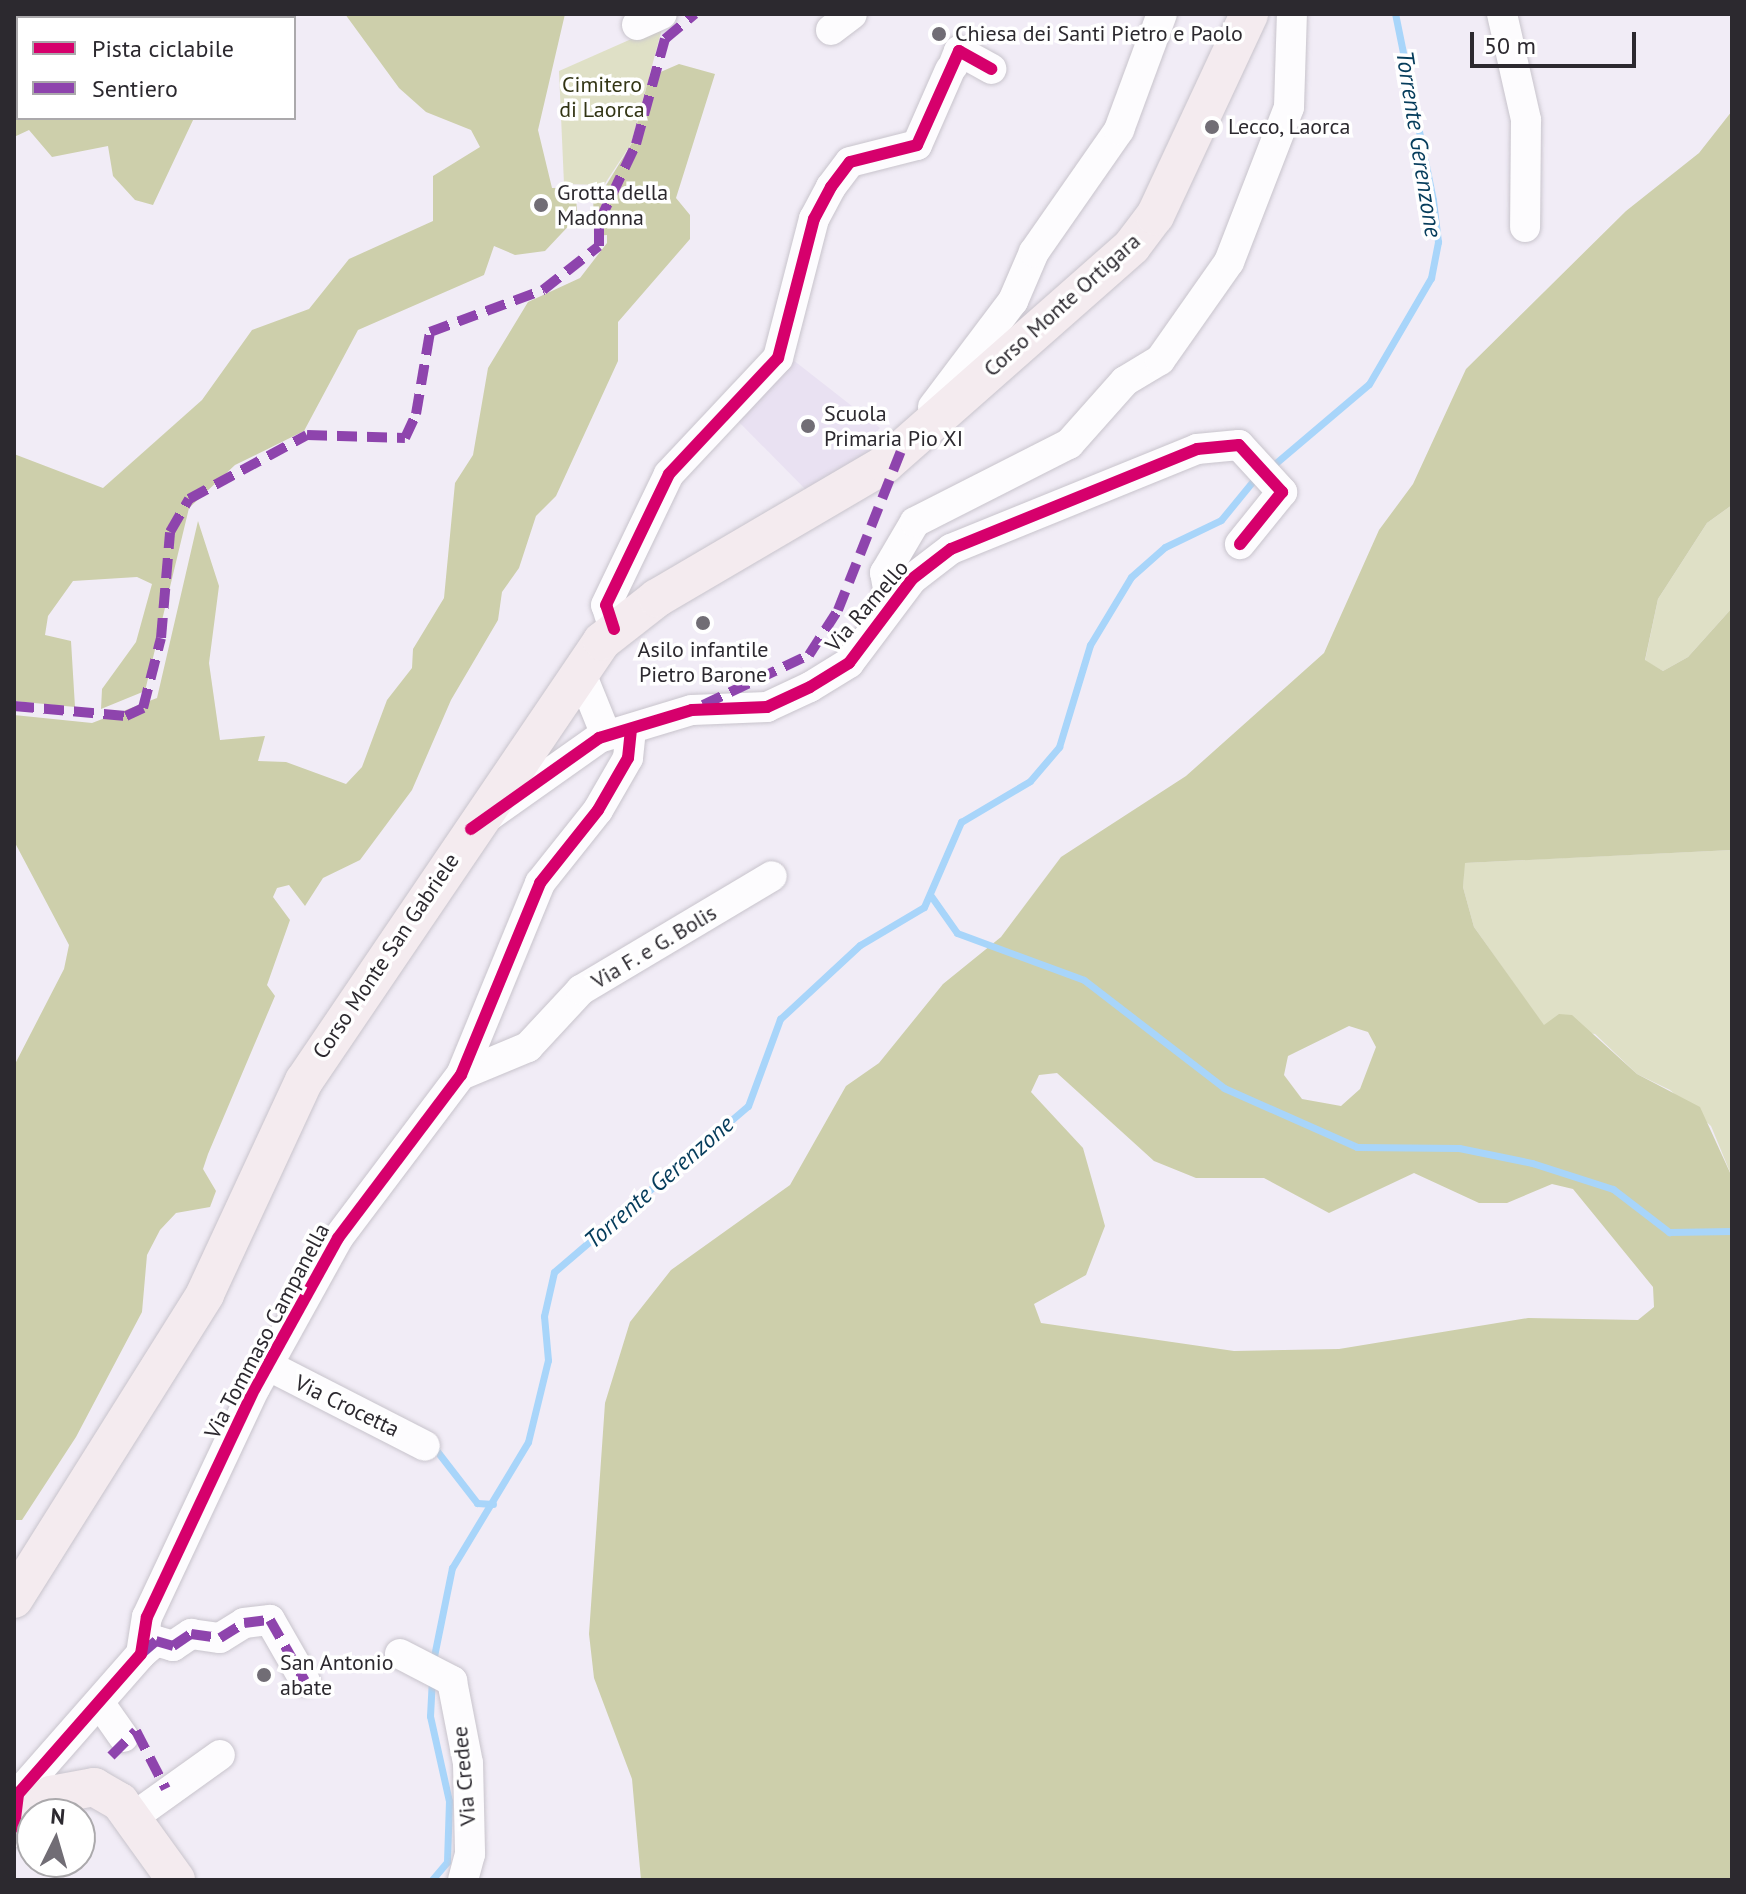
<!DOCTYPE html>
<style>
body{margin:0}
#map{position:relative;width:1746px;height:1894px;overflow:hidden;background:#f1ecf6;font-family:"PT Sans",sans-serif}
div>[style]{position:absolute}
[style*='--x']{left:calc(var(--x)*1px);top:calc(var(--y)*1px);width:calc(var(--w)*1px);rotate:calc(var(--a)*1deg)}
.built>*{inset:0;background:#e9e1f2}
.green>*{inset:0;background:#dfe0c6}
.forest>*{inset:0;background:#cdcfab}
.stream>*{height:7px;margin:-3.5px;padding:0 3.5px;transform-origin:3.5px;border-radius:3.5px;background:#a8d5fa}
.roads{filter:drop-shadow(0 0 2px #c8c4cc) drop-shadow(0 0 2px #c8c4cc)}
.minor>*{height:30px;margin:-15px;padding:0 15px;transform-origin:15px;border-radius:15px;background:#fdfcfe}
.major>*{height:38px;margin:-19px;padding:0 19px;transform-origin:19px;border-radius:19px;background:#f4ebef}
.quiet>*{height:10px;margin-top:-5px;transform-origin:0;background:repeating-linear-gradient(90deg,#8e44ad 0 20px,transparent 0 30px)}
.cycleway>*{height:12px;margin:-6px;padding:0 6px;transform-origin:6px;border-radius:6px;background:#d6006c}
.dots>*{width:22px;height:22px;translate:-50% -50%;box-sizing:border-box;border:4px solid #fff;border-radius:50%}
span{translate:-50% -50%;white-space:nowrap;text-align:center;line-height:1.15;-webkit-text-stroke:7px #fff;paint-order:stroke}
.poi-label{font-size:22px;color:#2c292f}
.left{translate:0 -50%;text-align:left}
.park-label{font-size:22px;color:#333515}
.street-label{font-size:22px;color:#2c292f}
.water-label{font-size:24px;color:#053c5b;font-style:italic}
.frame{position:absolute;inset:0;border:16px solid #2c292f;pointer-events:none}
.legend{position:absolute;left:16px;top:16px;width:280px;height:104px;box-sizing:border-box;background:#fff;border:2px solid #aba9ac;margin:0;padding:10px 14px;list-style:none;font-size:24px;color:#2c292f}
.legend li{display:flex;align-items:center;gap:16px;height:40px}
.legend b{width:40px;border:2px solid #aba9ac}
.north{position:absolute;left:16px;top:1798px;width:80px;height:80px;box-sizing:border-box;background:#fff;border:2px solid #aba9ac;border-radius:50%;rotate:5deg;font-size:22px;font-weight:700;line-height:32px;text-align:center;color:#2c292f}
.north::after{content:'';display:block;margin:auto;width:28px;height:36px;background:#716d75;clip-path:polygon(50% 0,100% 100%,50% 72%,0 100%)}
.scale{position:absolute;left:1470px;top:32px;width:166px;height:36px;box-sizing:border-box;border:4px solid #2c292f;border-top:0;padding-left:10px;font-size:24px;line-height:28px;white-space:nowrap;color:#2c292f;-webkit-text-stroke:6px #fff;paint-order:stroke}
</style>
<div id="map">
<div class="built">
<div style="clip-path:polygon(788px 356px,880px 428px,868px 441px,876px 456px,809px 493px,734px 417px)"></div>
</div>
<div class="green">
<div style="clip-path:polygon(663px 25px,631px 144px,604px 185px,564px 184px,559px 71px)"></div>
<div style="clip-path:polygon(1732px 505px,1732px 608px,1688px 657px,1663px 671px,1645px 661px,1658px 599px,1707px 523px)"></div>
<div style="clip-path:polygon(1732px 850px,1732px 1177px,1711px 1126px,1670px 1090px,1637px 1074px,1595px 1034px,1544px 1026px,1474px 927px,1463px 887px,1464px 863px)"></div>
</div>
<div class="forest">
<div style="clip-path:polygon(14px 14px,207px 18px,18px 18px,18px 118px,194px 118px,153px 205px,135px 200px,113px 176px,108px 146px,52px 157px,29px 130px,14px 137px)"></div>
<div style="clip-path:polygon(345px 14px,565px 14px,538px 130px,552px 188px,605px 187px,632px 143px,649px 77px,679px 64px,715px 74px,676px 198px,690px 215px,690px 239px,618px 322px,618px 361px,556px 496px,536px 516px,519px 568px,502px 592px,498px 620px,451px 700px,412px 790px,360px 860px,323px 878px,305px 906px,289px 885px,277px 888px,273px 897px,290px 920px,267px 985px,275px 996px,208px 1154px,203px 1169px,216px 1191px,210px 1207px,176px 1213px,160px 1230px,147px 1255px,142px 1312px,76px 1437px,22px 1520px,14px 1520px,14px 1066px,64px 969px,69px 945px,14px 841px,14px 715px,92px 723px,157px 698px,198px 521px,219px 586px,209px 663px,220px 740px,265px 736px,258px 761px,286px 762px,346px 784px,362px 767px,387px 700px,412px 668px,413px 649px,444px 598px,455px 483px,473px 455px,488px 368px,528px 302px,580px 278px,607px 243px,607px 235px,594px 236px,593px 189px,576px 189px,577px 217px,545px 251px,515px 255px,494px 246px,484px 275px,358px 330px,304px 431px,235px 465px,189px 508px,145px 691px,101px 709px,102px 689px,136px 642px,152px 584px,137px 577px,73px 581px,48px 616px,45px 635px,71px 641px,75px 707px,14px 701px,14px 454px,103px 488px,202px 400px,252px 330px,309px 309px,349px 259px,433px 221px,433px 176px,480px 147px,471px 130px,426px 112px,399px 88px)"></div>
<div style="clip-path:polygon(evenodd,1732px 111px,1732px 505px,1707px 523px,1658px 599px,1645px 660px,1663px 671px,1688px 657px,1732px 608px,1732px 850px,1465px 863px,1463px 887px,1474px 927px,1544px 1025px,1559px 1014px,1572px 1015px,1637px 1074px,1700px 1107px,1732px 1177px,1732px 1880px,641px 1880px,632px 1779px,594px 1678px,589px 1634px,605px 1403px,630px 1322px,671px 1270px,790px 1185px,846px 1086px,879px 1063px,943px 984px,1001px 937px,1061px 857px,1186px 776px,1324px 653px,1379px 530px,1413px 484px,1466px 369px,1626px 211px,1699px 153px,1732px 111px,1349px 1026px,1368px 1032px,1376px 1047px,1360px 1089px,1341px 1106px,1302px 1099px,1284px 1075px,1288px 1056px,1349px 1026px,1732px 111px,1057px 1073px,1154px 1161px,1196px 1178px,1264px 1178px,1329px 1213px,1414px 1173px,1479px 1203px,1507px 1203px,1552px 1184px,1573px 1189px,1653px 1287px,1654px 1307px,1638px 1320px,1528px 1318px,1339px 1349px,1234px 1351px,1041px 1323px,1034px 1304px,1086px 1275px,1105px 1226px,1083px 1148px,1031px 1092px,1039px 1075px,1057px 1073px)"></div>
</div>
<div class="stream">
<div style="--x:1271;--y:467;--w:128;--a:-40.3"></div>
<div style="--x:1369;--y:384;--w:123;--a:-59.7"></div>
<div style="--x:1431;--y:278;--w:37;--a:-79"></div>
<div style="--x:1438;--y:242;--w:42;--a:-96.8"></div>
<div style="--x:1433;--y:200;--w:190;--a:-101.5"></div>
<div style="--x:931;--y:896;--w:45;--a:54.9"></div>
<div style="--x:957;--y:933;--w:135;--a:20.3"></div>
<div style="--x:1084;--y:980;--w:177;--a:37.6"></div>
<div style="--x:1224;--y:1088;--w:145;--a:23.9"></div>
<div style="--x:1357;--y:1147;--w:102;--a:0.6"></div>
<div style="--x:1459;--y:1148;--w:75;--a:11.6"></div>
<div style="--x:1532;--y:1163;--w:85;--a:17.8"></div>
<div style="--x:1613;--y:1189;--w:71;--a:37.5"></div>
<div style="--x:1669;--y:1232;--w:63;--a:-0.9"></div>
<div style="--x:433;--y:1446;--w:72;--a:52.3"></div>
<div style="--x:477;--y:1503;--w:16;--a:4"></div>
<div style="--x:433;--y:1661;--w:95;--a:-78.5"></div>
<div style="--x:452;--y:1568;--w:147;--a:-58.9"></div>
<div style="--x:528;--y:1442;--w:84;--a:-76.3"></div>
<div style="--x:548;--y:1360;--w:44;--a:-95.2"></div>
<div style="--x:544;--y:1316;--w:45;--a:-77.2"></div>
<div style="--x:554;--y:1272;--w:255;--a:-40.6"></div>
<div style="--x:748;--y:1106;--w:93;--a:-69.8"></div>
<div style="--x:780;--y:1019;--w:109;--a:-42.8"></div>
<div style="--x:860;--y:945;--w:74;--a:-30.7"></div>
<div style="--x:924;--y:907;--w:93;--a:-66.5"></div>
<div style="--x:961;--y:822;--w:80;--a:-30.7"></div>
<div style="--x:1030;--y:781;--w:45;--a:-49.5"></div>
<div style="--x:1059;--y:747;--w:107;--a:-73.1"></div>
<div style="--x:1090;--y:645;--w:79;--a:-58.9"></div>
<div style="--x:1131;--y:577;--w:45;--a:-41.4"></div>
<div style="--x:1165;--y:547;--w:62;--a:-25.7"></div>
<div style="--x:1221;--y:520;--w:57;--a:-50.7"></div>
<div style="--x:432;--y:1678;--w:38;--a:93"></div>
<div style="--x:430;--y:1716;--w:87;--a:77.4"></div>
<div style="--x:449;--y:1801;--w:61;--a:91.9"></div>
<div style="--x:447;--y:1862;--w:23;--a:130"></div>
</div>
<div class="roads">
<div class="minor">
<div style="--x:1502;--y:14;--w:109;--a:77.2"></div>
<div style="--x:1526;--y:120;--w:107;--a:90.5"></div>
<div style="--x:637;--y:25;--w:27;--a:-24"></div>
<div style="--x:831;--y:30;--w:26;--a:-37"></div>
<div style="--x:953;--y:66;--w:16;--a:-68"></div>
<div style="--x:959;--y:51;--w:37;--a:29"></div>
<div style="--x:933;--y:407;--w:133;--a:-53"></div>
<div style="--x:1013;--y:301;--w:53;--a:-66.8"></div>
<div style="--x:1034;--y:252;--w:149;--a:-55.1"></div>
<div style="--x:1119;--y:130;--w:124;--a:-69.7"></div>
<div style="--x:891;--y:606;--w:34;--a:-100"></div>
<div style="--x:885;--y:573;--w:59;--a:-59.5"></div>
<div style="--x:915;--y:522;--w:173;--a:-26.9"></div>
<div style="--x:1069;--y:444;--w:84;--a:-48.4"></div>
<div style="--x:1125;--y:381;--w:41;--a:-31"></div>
<div style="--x:1160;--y:360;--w:120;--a:-54.9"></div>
<div style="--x:1229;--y:262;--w:166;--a:-68.8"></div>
<div style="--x:1289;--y:107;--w:93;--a:-88.2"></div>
<div style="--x:614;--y:629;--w:25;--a:-108"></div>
<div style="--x:606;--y:605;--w:145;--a:-64.3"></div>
<div style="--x:669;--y:474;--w:159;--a:-46.8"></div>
<div style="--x:778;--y:358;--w:144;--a:-75.5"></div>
<div style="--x:814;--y:219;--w:36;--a:-62"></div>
<div style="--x:831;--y:187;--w:31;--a:-53"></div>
<div style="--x:850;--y:162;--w:69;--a:-14.2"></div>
<div style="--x:917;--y:145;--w:82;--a:-66.3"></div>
<div style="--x:580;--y:671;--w:69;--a:67.9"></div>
<div style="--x:489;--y:816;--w:135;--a:-35.3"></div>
<div style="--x:599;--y:738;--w:97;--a:-16.8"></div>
<div style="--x:692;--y:710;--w:75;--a:-2.3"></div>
<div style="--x:767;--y:707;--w:47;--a:-24.9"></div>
<div style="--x:810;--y:687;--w:46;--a:-31.6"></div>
<div style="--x:849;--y:663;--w:105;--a:-53.1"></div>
<div style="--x:912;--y:579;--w:49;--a:-37.6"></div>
<div style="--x:951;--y:549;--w:266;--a:-22.1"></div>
<div style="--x:1197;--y:449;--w:42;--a:-5.4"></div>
<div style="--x:1239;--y:445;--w:64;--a:47.5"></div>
<div style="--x:1282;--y:492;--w:67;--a:128.9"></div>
<div style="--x:461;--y:1075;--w:73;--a:-22.7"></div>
<div style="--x:528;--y:1047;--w:78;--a:-47.1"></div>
<div style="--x:581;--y:990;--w:222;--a:-30.8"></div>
<div style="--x:269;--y:1366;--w:175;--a:27.1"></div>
<div style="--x:141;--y:1654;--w:20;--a:-41"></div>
<div style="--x:156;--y:1641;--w:18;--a:16"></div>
<div style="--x:173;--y:1646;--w:22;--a:-34"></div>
<div style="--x:191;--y:1634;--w:29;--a:8"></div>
<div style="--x:220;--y:1638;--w:28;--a:-32"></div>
<div style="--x:244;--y:1623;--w:26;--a:-7"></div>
<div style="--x:270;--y:1620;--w:70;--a:60.2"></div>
<div style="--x:400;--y:1654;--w:59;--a:27.4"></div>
<div style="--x:452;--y:1681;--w:84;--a:79"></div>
<div style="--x:468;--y:1763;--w:91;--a:88.7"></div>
<div style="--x:470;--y:1854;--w:27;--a:105"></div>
<div style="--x:101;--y:1705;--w:39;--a:55"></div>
<div style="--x:132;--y:1818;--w:108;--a:-35.6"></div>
<div style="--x:14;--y:1827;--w:33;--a:-83"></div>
<div style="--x:18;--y:1794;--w:186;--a:-48.7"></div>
<div style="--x:141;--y:1654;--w:37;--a:-81"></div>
<div style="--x:147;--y:1617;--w:253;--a:-64.8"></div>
<div style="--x:255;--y:1388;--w:171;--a:-61"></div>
<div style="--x:338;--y:1238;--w:204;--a:-53"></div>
<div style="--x:461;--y:1075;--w:208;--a:-67.6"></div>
<div style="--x:540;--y:883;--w:93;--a:-51.5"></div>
<div style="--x:598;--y:810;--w:60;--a:-60"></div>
<div style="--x:628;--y:758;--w:29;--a:-84"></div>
</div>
<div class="major">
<div style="--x:14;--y:1599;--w:360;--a:-57.9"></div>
<div style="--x:205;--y:1294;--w:235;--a:-65.1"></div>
<div style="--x:304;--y:1081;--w:531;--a:-55.89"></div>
<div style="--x:602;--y:641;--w:70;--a:-38"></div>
<div style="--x:657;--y:598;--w:264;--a:-30.4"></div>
<div style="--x:885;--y:464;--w:329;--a:-41.4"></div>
<div style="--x:1132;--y:246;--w:38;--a:-53"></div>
<div style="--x:1155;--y:216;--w:223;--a:-65"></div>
<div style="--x:14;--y:1828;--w:50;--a:-41.7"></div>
<div style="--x:51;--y:1795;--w:44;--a:-10.5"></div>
<div style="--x:94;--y:1787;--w:30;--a:30"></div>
<div style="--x:120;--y:1802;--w:96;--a:54.3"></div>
</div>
</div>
<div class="quiet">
<div style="--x:703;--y:705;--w:117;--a:-25.3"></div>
<div style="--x:809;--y:655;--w:54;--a:-57.2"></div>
<div style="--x:838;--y:610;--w:171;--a:-68.4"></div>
<div style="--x:14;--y:706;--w:112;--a:5.1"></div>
<div style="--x:126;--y:716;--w:19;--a:-25"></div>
<div style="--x:143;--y:708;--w:72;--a:-75.6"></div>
<div style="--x:161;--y:638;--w:106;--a:-85.1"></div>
<div style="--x:170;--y:532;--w:38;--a:-60"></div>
<div style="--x:189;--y:499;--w:134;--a:-28.5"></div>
<div style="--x:307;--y:435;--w:98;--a:1.8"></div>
<div style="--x:405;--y:438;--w:26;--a:-65"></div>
<div style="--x:416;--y:414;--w:83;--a:-80.3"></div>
<div style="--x:430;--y:332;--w:121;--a:-20.4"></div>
<div style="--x:543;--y:290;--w:71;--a:-38.2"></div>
<div style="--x:599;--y:246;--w:24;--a:-90"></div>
<div style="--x:599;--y:222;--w:86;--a:-64.6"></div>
<div style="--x:636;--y:144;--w:109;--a:-74.6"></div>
<div style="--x:665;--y:39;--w:39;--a:-40"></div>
<div style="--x:141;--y:1654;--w:20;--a:-41"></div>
<div style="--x:156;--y:1641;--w:18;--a:16"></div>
<div style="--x:173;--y:1646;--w:22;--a:-34"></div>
<div style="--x:191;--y:1634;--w:29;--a:8"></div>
<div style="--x:220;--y:1638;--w:28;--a:-32"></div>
<div style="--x:244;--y:1623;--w:26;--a:-7"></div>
<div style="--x:270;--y:1620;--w:70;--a:60.2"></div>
<div style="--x:111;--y:1756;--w:35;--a:-45"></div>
<div style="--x:136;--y:1731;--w:65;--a:62.7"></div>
</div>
<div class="cycleway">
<div style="--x:614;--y:629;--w:25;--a:-108"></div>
<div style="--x:606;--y:605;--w:145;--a:-64.3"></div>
<div style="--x:669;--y:474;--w:159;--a:-46.8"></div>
<div style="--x:778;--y:358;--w:144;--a:-75.5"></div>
<div style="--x:814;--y:219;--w:36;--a:-62"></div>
<div style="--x:831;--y:187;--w:31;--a:-53"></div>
<div style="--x:850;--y:162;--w:69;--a:-14.2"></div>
<div style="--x:917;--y:145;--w:103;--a:-65.9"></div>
<div style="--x:959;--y:51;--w:37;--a:29"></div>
<div style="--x:471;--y:829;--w:157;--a:-35.4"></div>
<div style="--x:599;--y:738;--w:97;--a:-16.8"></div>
<div style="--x:692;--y:710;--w:75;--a:-2.3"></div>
<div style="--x:767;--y:707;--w:47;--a:-24.9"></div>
<div style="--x:810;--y:687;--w:46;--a:-31.6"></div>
<div style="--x:849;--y:663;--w:105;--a:-53.1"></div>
<div style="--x:912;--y:579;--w:49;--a:-37.6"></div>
<div style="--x:951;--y:549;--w:266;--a:-22.1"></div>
<div style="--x:1197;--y:449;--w:42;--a:-5.4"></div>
<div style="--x:1239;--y:445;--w:64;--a:47.5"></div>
<div style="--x:1282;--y:492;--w:67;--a:128.9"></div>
<div style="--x:14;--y:1827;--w:33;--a:-83"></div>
<div style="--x:18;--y:1794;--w:186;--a:-48.7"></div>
<div style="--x:141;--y:1654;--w:37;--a:-81"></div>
<div style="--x:147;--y:1617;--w:253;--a:-64.8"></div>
<div style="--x:255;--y:1388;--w:171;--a:-61"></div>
<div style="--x:338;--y:1238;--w:204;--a:-53"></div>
<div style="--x:461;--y:1075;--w:208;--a:-67.6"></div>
<div style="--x:540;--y:883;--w:93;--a:-51.5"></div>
<div style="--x:598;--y:810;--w:60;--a:-60"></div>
<div style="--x:628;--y:758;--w:29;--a:-84"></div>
</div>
<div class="dots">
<div style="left:939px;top:34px;background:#716d75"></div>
<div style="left:1212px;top:127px;background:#716d75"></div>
<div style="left:541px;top:205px;background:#716d75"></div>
<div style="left:808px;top:426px;background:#716d75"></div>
<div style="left:703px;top:623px;background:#716d75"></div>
<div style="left:264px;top:1675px;background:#716d75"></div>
</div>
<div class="poi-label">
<span class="left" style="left:955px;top:34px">Chiesa dei Santi Pietro e Paolo</span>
<span class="left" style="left:1228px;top:127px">Lecco, Laorca</span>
<span class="left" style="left:557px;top:205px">Grotta della<br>Madonna</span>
<span class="left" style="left:824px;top:426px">Scuola<br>Primaria Pio XI</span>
<span style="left:703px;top:662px">Asilo infantile<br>Pietro Barone</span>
<span class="left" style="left:280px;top:1675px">San Antonio<br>abate</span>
</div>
<div class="park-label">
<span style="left:602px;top:97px">Cimitero<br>di Laorca</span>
</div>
<div class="street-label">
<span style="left:1062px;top:305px;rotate:-42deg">Corso Monte Ortigara</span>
<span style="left:867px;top:606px;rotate:-49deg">Via Ramello</span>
<span style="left:654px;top:947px;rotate:-31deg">Via F. e G. Bolis</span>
<span style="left:386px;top:956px;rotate:-56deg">Corso Monte San Gabriele</span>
<span style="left:267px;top:1331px;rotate:-62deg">Via Tommaso Campanella</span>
<span style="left:347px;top:1406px;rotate:26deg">Via Crocetta</span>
<span style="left:464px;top:1776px;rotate:-95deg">Via Credee</span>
</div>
<div class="water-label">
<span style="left:1419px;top:144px;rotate:81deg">Torrente Gerenzone</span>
<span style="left:659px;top:1182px;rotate:-41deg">Torrente Gerenzone</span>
</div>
<div class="frame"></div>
<ul class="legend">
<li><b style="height:10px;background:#d6006c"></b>Pista ciclabile</li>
<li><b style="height:10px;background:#8e44ad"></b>Sentiero</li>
</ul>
<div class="north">N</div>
<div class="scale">50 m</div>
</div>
